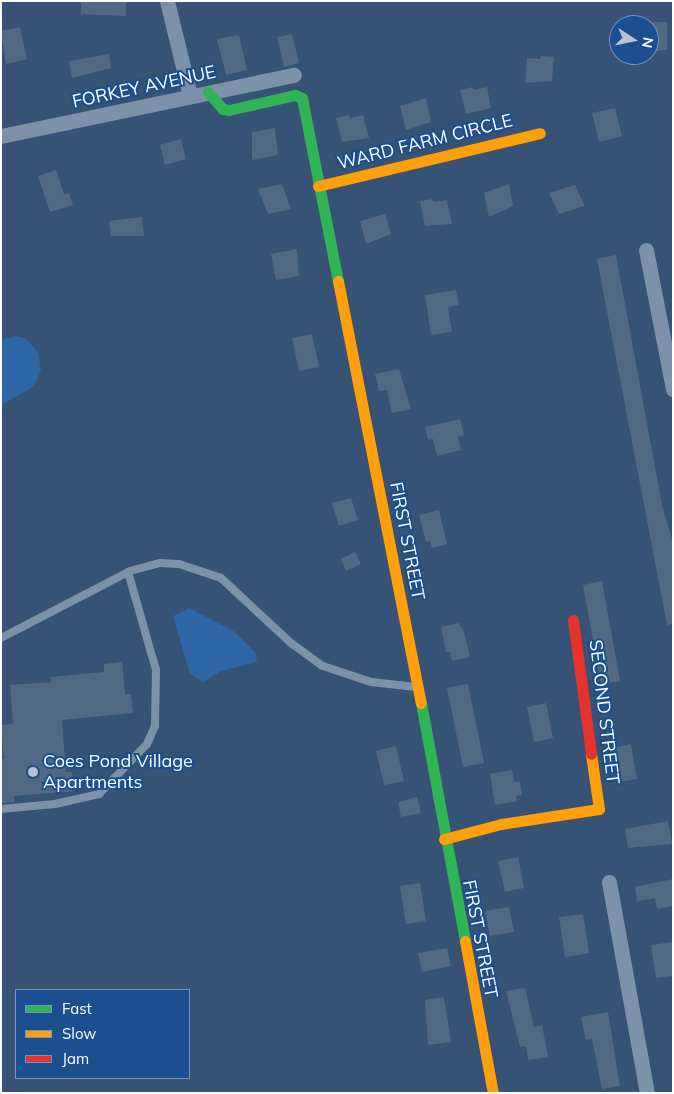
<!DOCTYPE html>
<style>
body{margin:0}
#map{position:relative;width:674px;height:1094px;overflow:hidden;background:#365274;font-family:Mulish,sans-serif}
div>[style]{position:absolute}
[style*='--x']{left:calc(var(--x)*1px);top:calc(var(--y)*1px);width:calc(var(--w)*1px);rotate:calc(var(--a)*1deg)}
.green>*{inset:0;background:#2f66a5}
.building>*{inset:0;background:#526984}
.lane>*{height:8px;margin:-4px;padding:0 4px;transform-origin:4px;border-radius:4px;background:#7d92a8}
.street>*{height:15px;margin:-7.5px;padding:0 7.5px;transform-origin:7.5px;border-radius:7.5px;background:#7d92a8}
.fast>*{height:11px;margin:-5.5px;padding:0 5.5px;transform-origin:5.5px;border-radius:5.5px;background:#30b455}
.slow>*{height:11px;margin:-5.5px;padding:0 5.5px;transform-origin:5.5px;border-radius:5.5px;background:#ff9f0a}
.jam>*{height:11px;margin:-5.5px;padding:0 5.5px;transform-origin:5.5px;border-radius:5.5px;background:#e5322d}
.dots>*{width:14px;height:14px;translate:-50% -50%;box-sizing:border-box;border:2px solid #1b4f8f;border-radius:50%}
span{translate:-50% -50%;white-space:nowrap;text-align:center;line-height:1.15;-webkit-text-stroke:4px #1b4f8f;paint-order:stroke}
.street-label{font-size:18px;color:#fff}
.poi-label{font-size:18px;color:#fff}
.left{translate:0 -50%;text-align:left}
.frame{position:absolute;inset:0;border:2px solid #fff;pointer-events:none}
.legend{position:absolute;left:15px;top:989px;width:175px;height:90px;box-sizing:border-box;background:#1b4f8f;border:1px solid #7695bc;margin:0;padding:6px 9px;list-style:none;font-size:15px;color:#fff}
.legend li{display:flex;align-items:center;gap:10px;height:25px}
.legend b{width:25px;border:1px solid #7695bc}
.north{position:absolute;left:609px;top:15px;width:50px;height:50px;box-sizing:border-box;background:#1b4f8f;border:1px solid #7695bc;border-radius:50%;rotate:101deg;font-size:14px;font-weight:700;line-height:20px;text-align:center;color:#fff}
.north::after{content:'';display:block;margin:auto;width:18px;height:22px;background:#b9c2ce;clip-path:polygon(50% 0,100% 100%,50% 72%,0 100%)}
</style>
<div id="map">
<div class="green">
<div style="clip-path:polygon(16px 336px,25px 338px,38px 352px,41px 371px,33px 387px,1px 405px,1px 340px)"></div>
<div style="clip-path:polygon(189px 608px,235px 632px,255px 652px,257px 662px,221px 671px,203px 682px,190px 674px,173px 616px)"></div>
</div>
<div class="building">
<div style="clip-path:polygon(81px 1px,126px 1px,126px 16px,81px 14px)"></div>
<div style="clip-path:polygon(649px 22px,667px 22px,667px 50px,649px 51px)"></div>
<div style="clip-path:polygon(20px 27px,27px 59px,6px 64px,1px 31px)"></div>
<div style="clip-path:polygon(292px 34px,299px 63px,284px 67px,277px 37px)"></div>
<div style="clip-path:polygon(239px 35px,247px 70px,226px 75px,217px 39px)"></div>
<div style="clip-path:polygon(109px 54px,111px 68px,72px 78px,69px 61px)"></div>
<div style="clip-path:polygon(541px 56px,554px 57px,552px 81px,525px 83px,527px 58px,540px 59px)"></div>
<div style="clip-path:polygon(473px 87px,473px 90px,487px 87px,491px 108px,466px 114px,460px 90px)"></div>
<div style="clip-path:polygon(426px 98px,431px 122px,406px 130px,400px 106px)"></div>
<div style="clip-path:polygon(615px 108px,622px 136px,599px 142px,592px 113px)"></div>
<div style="clip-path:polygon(349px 115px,350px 118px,363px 115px,369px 138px,342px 142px,336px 118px)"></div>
<div style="clip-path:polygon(275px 128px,278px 155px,252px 160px,252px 132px)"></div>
<div style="clip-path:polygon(181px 139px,186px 159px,165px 165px,160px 145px)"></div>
<div style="clip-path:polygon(56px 170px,64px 194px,69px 193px,73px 205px,50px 212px,38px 176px)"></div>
<div style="clip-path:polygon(282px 184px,291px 209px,268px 214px,258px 189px)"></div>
<div style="clip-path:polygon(509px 184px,513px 206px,489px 217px,484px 193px)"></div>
<div style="clip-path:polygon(575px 185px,585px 206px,559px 214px,549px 193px)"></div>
<div style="clip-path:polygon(433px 199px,433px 202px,447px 200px,452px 224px,425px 226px,420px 201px)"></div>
<div style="clip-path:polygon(385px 214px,391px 234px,366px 244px,360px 221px)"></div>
<div style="clip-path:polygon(142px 217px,144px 236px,111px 236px,109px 221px)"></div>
<div style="clip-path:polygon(297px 249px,299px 276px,276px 280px,271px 254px)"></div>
<div style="clip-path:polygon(616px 255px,662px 505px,673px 543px,673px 624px,667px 625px,597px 259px)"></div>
<div style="clip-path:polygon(456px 290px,459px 305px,448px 307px,452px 332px,431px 335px,425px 295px)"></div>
<div style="clip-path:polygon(312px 334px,319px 367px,299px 371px,292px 338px)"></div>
<div style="clip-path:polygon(399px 369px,411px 409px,392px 413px,387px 390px,379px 391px,375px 374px)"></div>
<div style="clip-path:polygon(460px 419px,464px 435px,458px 437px,461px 450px,437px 456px,433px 439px,428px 440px,425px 427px)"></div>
<div style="clip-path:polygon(351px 498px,358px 520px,339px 526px,332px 503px)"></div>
<div style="clip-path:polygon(439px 510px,447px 544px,432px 548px,430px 541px,426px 542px,419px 515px)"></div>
<div style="clip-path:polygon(355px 552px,361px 564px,346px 571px,341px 559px)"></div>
<div style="clip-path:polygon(602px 581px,620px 681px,601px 684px,583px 585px)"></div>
<div style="clip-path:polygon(459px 623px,461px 628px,463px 628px,470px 657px,452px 661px,450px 652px,446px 652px,441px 627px)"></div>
<div style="clip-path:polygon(122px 662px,125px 694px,131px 694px,133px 713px,62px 720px,66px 772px,72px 772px,74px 791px,14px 796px,15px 802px,1px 803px,1px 759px,4px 759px,1px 725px,13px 724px,10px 685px,51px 682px,51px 677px,104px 672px,104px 664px)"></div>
<div style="clip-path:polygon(468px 684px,484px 763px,463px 767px,447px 688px)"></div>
<div style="clip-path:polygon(546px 703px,553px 738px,534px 742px,527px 707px)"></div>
<div style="clip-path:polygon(631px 744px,637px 779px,618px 782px,612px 748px)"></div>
<div style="clip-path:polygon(396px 746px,404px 781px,384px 785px,376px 751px)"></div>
<div style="clip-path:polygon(512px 770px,514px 782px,520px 782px,522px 795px,516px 796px,517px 801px,495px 805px,490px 774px)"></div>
<div style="clip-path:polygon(417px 797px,421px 813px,401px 817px,398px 802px)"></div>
<div style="clip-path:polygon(668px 821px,672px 844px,628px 848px,625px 829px)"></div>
<div style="clip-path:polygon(518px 857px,524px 888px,505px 892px,498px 861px)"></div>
<div style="clip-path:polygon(673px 879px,673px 906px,657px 909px,655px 898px,637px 901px,635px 887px)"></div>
<div style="clip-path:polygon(420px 883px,426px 921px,406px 924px,400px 886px)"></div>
<div style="clip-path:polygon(509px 907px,514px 932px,490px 936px,485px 911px)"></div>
<div style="clip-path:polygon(583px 914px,589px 953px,565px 957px,559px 917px)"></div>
<div style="clip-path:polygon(673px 942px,673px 976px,656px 978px,651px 945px)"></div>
<div style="clip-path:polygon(447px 948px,451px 966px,422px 972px,418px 953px)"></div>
<div style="clip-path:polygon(525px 988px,534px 1027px,542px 1025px,548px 1057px,528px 1060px,526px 1046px,520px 1047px,506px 991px)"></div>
<div style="clip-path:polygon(444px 997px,451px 1042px,428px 1045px,425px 1000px)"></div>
<div style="clip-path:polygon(608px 1012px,620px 1086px,602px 1089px,592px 1039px,586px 1040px,581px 1017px)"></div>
</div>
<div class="lane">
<div style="--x:1;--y:638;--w:145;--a:-27.4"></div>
<div style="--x:130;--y:571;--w:31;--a:-15"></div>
<div style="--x:160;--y:563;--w:19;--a:3"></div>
<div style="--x:179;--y:564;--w:44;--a:18.4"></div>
<div style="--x:221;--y:578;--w:96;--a:42.9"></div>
<div style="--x:291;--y:643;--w:39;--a:36"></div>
<div style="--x:323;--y:666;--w:51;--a:18.4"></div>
<div style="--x:371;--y:682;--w:45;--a:6.3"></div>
<div style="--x:1;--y:809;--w:54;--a:-5.3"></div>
<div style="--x:55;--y:804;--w:45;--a:-12.8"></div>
<div style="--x:99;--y:794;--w:69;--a:-46.2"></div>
<div style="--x:147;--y:744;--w:20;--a:-66"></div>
<div style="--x:155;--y:726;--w:56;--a:-89"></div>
<div style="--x:156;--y:670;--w:102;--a:-105.9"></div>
</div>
<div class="street">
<div style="--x:167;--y:1;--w:97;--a:76.3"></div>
<div style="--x:1;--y:136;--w:299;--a:-11.8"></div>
<div style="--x:646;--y:250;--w:142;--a:79"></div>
<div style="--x:609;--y:882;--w:214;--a:79.8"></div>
</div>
<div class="fast">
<div style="--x:208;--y:92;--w:23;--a:49"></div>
<div style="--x:223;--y:109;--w:6;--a:9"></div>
<div style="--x:229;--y:110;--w:68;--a:-12.8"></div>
<div style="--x:295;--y:95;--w:8;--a:23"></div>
<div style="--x:302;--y:98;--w:187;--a:78.9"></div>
<div style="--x:421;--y:703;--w:242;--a:79.5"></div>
</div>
<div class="slow">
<div style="--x:318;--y:186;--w:228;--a:-13.4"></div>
<div style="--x:338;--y:281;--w:430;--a:78.9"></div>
<div style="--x:444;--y:839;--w:59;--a:-14.7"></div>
<div style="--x:501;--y:824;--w:99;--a:-8.7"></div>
<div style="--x:599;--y:809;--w:56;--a:-98.3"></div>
<div style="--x:465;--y:941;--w:155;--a:79.6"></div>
</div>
<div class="jam">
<div style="--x:573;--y:620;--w:135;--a:82.3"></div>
</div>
<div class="dots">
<div style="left:33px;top:772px;background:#b9c2ce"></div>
</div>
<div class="street-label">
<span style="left:144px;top:87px;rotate:-12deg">FORKEY AVENUE</span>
<span style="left:425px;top:142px;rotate:-14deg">WARD FARM CIRCLE</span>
<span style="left:407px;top:541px;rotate:79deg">FIRST STREET</span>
<span style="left:604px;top:712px;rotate:83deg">SECOND STREET</span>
<span style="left:480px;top:939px;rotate:79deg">FIRST STREET</span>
</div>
<div class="poi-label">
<span class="left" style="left:43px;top:772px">Coes Pond Village<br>Apartments</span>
</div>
<div class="frame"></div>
<ul class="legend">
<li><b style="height:6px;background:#30b455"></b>Fast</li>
<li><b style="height:6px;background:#ff9f0a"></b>Slow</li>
<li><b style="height:6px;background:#e5322d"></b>Jam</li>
</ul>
<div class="north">N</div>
</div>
